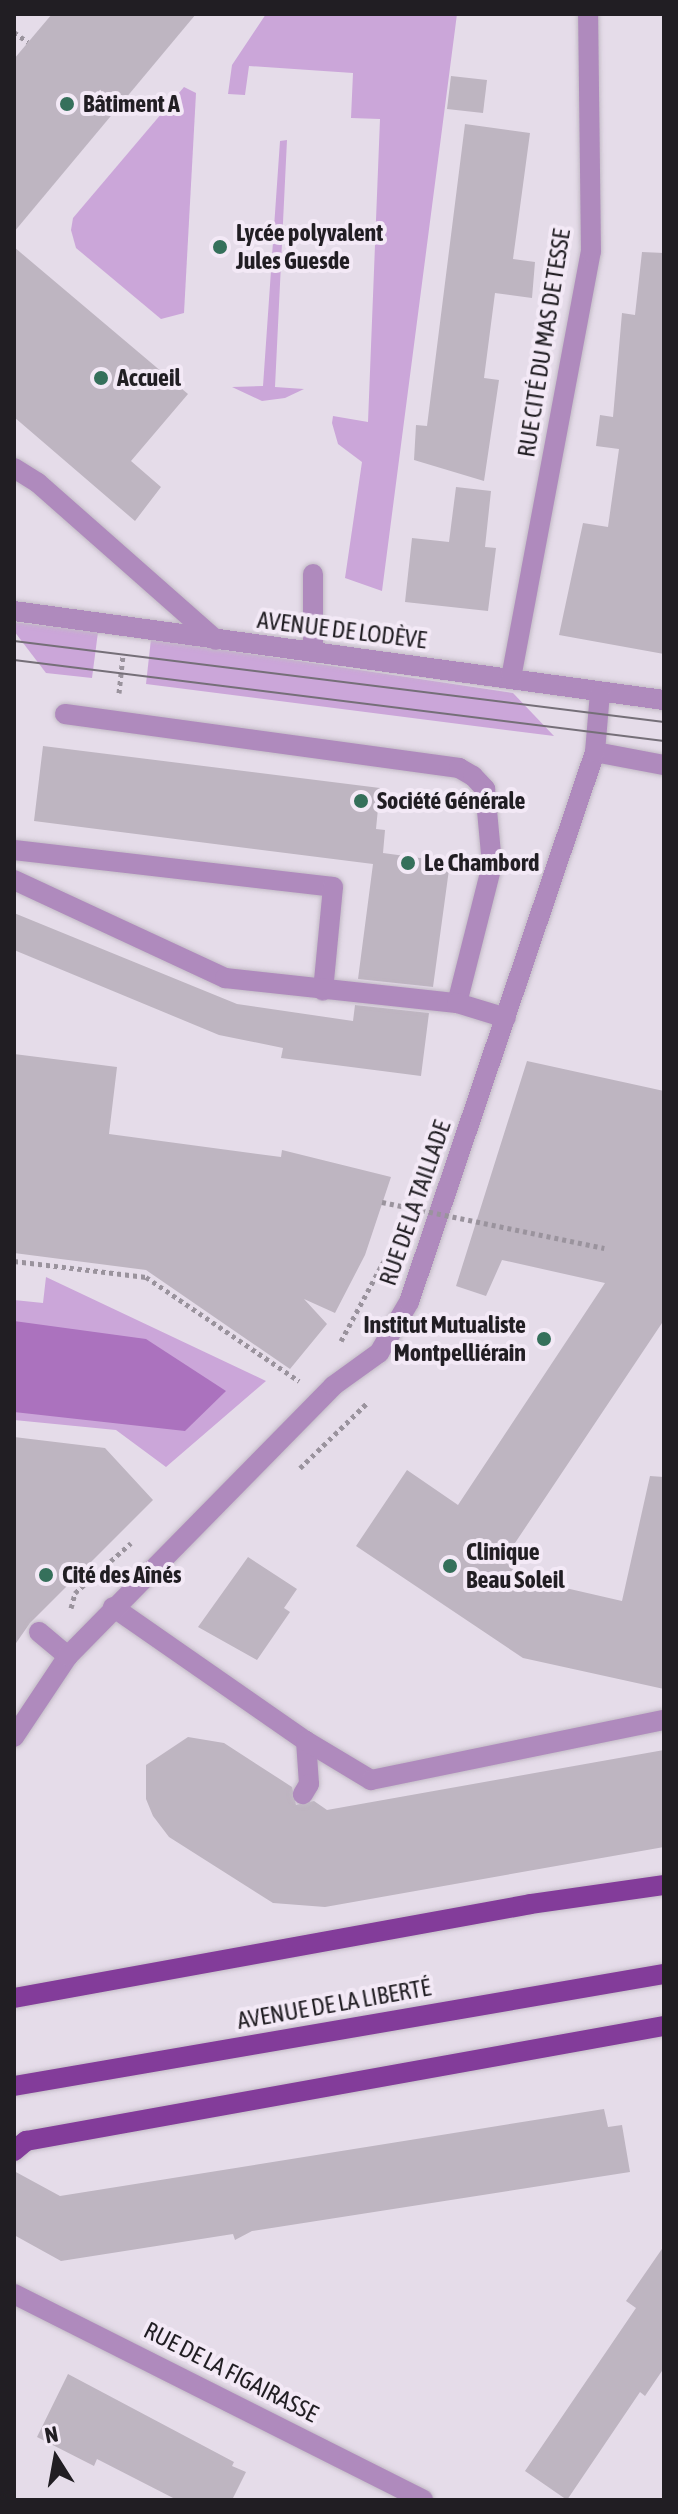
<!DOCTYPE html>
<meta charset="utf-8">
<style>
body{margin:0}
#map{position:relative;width:678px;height:2514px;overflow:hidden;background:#e5dce9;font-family:"Asap Condensed",sans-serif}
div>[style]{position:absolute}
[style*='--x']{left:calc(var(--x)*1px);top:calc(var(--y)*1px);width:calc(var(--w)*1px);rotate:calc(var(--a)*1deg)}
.green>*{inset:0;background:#cba6d9}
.water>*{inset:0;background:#ab72be}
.building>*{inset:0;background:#beb5c1}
.path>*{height:5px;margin-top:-2.5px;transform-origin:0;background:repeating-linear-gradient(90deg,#9a939d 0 4px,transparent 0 8px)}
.roads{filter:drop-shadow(0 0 2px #c2bac5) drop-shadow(0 0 2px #c2bac5)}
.minor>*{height:20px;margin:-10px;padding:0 10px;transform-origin:10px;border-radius:10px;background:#af8abd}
.major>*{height:20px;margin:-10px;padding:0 10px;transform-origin:10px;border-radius:10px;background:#833c9a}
.tram>*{height:2px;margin:-1px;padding:0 1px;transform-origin:1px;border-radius:1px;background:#756f78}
.path-bridge>*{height:5px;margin-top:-2.5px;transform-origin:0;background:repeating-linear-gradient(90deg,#9a939d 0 4px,transparent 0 8px)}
.dots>*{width:22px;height:22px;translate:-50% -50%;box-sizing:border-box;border:4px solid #f3e9f6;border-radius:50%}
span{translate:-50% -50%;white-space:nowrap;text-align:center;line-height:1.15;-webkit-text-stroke:8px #f3e9f6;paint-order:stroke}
.poi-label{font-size:24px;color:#211e23;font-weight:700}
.left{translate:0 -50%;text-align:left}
.right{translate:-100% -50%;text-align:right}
.street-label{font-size:24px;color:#211e23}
.frame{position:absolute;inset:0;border:16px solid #211e23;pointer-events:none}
.north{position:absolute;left:16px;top:2418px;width:80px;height:80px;-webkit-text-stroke:6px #f3e9f6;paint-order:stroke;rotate:349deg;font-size:22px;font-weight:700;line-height:32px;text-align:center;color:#211e23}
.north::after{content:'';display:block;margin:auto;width:28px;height:36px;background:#211e23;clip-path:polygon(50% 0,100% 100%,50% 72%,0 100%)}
</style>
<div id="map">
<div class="green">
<div style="clip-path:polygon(266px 14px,457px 14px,382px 591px,345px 578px,362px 462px,338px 444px,332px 423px,333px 416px,368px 422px,380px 119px,351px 118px,353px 73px,249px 66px,245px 95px,228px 94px,232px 65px)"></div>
<div style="clip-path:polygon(184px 87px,196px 93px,184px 313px,161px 319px,76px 248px,71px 230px,73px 218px)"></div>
<div style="clip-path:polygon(287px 140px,275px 387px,304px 389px,285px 398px,262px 401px,232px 387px,263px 386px,280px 141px)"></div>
<div style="clip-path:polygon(14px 622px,98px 632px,92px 678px,46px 673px,14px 631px)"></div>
<div style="clip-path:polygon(151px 639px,513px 693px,554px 736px,146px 684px)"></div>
<div style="clip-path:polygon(46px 1277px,266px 1381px,166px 1467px,116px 1430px,14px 1420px,14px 1300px,43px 1303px)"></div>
</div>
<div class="water">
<div style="clip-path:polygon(14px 1321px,146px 1339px,226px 1391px,185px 1431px,14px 1412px)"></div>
</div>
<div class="building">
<div style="clip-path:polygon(52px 14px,196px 14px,14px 232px,14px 59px)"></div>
<div style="clip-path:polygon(451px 76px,487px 80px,483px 113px,447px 109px)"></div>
<div style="clip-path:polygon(465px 124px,530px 133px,513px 259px,535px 262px,532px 298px,495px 293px,484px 378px,499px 380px,484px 481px,414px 460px,416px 425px,427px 426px)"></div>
<div style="clip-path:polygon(14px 247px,188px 394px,131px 461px,161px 487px,135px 521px,14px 417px)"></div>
<div style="clip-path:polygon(642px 252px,664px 253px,664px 654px,559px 635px,583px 523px,608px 527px,619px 449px,596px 446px,600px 415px,613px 417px,622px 313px,635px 315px)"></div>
<div style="clip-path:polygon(456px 487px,491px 491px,485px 547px,496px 548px,488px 611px,405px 602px,412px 538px,449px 542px)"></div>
<div style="clip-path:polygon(43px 746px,380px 788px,376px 829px,385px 830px,383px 853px,450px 862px,433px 987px,358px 979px,373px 864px,34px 821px)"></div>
<div style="clip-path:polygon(14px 913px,237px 1004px,353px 1021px,355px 1005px,429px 1013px,421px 1076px,281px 1058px,283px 1048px,219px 1035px,14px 950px)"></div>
<div style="clip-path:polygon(14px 1054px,117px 1067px,109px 1134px,281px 1157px,282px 1150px,391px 1177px,365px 1255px,335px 1313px,304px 1299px,327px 1324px,290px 1369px,146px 1270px,14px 1253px)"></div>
<div style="clip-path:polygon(527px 1061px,664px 1091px,664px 1320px,515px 1543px,526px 1549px,509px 1575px,622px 1601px,650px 1476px,664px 1477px,664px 1689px,523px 1658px,356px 1546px,407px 1470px,458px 1505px,605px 1283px,502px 1260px,486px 1296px,456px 1286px)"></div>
<div style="clip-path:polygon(14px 1437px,105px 1448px,153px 1500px,30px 1623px,14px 1646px)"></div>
<div style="clip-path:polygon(248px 1557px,297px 1589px,284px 1608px,290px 1612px,257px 1660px,198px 1627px)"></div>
<div style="clip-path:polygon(188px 1737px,224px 1743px,292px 1787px,296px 1805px,314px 1801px,327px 1810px,664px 1750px,664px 1847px,325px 1907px,273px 1903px,169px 1837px,153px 1816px,146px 1799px,146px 1765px)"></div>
<div style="clip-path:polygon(604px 2109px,608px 2127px,622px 2125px,630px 2172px,252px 2231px,235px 2240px,233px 2234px,61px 2261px,14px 2235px,14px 2171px,60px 2196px)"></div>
<div style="clip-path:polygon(664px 2246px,664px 2368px,645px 2396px,640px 2392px,567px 2500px,525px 2471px,636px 2308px,626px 2301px)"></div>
<div style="clip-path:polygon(68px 2374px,234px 2462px,232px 2466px,246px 2472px,232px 2500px,177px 2500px,97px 2459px,94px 2466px,37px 2437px)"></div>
</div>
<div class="path">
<div style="--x:14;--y:32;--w:17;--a:36"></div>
<div style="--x:119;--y:693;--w:38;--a:-84"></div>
<div style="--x:14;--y:1261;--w:133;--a:6.9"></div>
<div style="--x:146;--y:1277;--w:185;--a:34.2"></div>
<div style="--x:341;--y:1341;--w:110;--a:-61.8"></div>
<div style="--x:300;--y:1468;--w:95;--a:-44.1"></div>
<div style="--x:71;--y:1608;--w:16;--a:-75"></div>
<div style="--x:75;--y:1593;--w:75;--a:-41.8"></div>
</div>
<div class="roads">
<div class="minor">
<div style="--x:14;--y:468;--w:28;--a:32"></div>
<div style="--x:38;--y:483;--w:237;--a:41.4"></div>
<div style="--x:14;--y:611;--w:656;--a:7.8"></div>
<div style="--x:313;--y:651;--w:77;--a:-90"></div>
<div style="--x:511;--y:678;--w:433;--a:-79.4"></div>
<div style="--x:591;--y:252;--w:238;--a:-90.7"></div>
<div style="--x:65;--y:714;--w:398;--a:7.8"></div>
<div style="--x:459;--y:768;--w:16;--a:30"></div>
<div style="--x:473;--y:776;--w:18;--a:47"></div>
<div style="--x:485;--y:789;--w:76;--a:84.7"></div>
<div style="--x:492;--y:865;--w:142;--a:104.2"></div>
<div style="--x:595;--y:752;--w:70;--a:10.7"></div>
<div style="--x:14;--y:850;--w:321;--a:6.6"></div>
<div style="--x:333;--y:887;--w:104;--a:95.5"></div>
<div style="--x:14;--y:880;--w:233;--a:24.9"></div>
<div style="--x:225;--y:978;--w:233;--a:6.2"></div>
<div style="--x:457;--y:1003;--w:51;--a:17"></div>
<div style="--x:113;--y:1607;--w:235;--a:34.8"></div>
<div style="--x:306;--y:1741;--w:43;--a:86"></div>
<div style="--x:309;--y:1784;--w:12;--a:121"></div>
<div style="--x:39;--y:1632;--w:38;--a:40"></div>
<div style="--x:14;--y:1737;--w:97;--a:-56.3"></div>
<div style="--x:68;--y:1656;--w:378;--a:-45.5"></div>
<div style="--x:333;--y:1386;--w:57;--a:-35.7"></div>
<div style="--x:379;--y:1353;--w:59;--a:-59.5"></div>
<div style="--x:409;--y:1302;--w:581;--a:-71.32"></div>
<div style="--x:595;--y:752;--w:59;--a:-85.2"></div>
<div style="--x:306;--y:1741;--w:76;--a:31"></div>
<div style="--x:371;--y:1780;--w:299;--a:-11.6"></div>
<div style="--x:14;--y:2294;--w:458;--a:26.7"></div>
</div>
<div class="major">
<div style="--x:14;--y:1998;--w:525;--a:-10.3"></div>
<div style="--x:531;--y:1904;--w:134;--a:-8.1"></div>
<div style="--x:14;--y:2086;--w:660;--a:-9.78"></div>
<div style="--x:14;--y:2151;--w:16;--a:-40"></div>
<div style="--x:26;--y:2141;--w:648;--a:-10.22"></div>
</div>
</div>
<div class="tram">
<div style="--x:14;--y:641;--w:655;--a:7.1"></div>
<div style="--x:14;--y:660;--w:655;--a:7.1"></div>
</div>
<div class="path-bridge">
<div style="--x:382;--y:1202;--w:227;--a:11.7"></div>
</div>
<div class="dots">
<div style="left:67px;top:104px;background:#35705b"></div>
<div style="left:220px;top:247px;background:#35705b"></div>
<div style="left:101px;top:378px;background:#35705b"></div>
<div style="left:361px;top:801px;background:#35705b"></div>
<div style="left:408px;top:863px;background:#35705b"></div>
<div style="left:544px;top:1339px;background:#35705b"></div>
<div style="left:450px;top:1566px;background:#35705b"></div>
<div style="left:46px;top:1575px;background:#35705b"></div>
</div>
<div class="poi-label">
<span class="left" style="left:83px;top:104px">Bâtiment A</span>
<span class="left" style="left:236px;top:247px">Lycée polyvalent<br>Jules Guesde</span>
<span class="left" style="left:117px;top:378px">Accueil</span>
<span class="left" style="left:377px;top:801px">Société Générale</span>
<span class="left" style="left:424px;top:863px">Le Chambord</span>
<span class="right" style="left:526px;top:1339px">Institut Mutualiste<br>Montpelliérain</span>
<span class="left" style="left:466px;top:1566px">Clinique<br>Beau Soleil</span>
<span class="left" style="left:62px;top:1575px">Cité des Aînés</span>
</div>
<div class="street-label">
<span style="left:544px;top:343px;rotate:-81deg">RUE CITÉ DU MAS DE TESSE</span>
<span style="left:342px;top:630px;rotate:7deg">AVENUE DE LODÈVE</span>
<span style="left:415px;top:1203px;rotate:-71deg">RUE DE LA TAILLADE</span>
<span style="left:334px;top:2004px;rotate:-10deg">AVENUE DE LA LIBERTÉ</span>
<span style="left:231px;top:2372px;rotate:27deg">RUE DE LA FIGAIRASSE</span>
</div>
<div class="frame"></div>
<div class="north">N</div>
</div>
